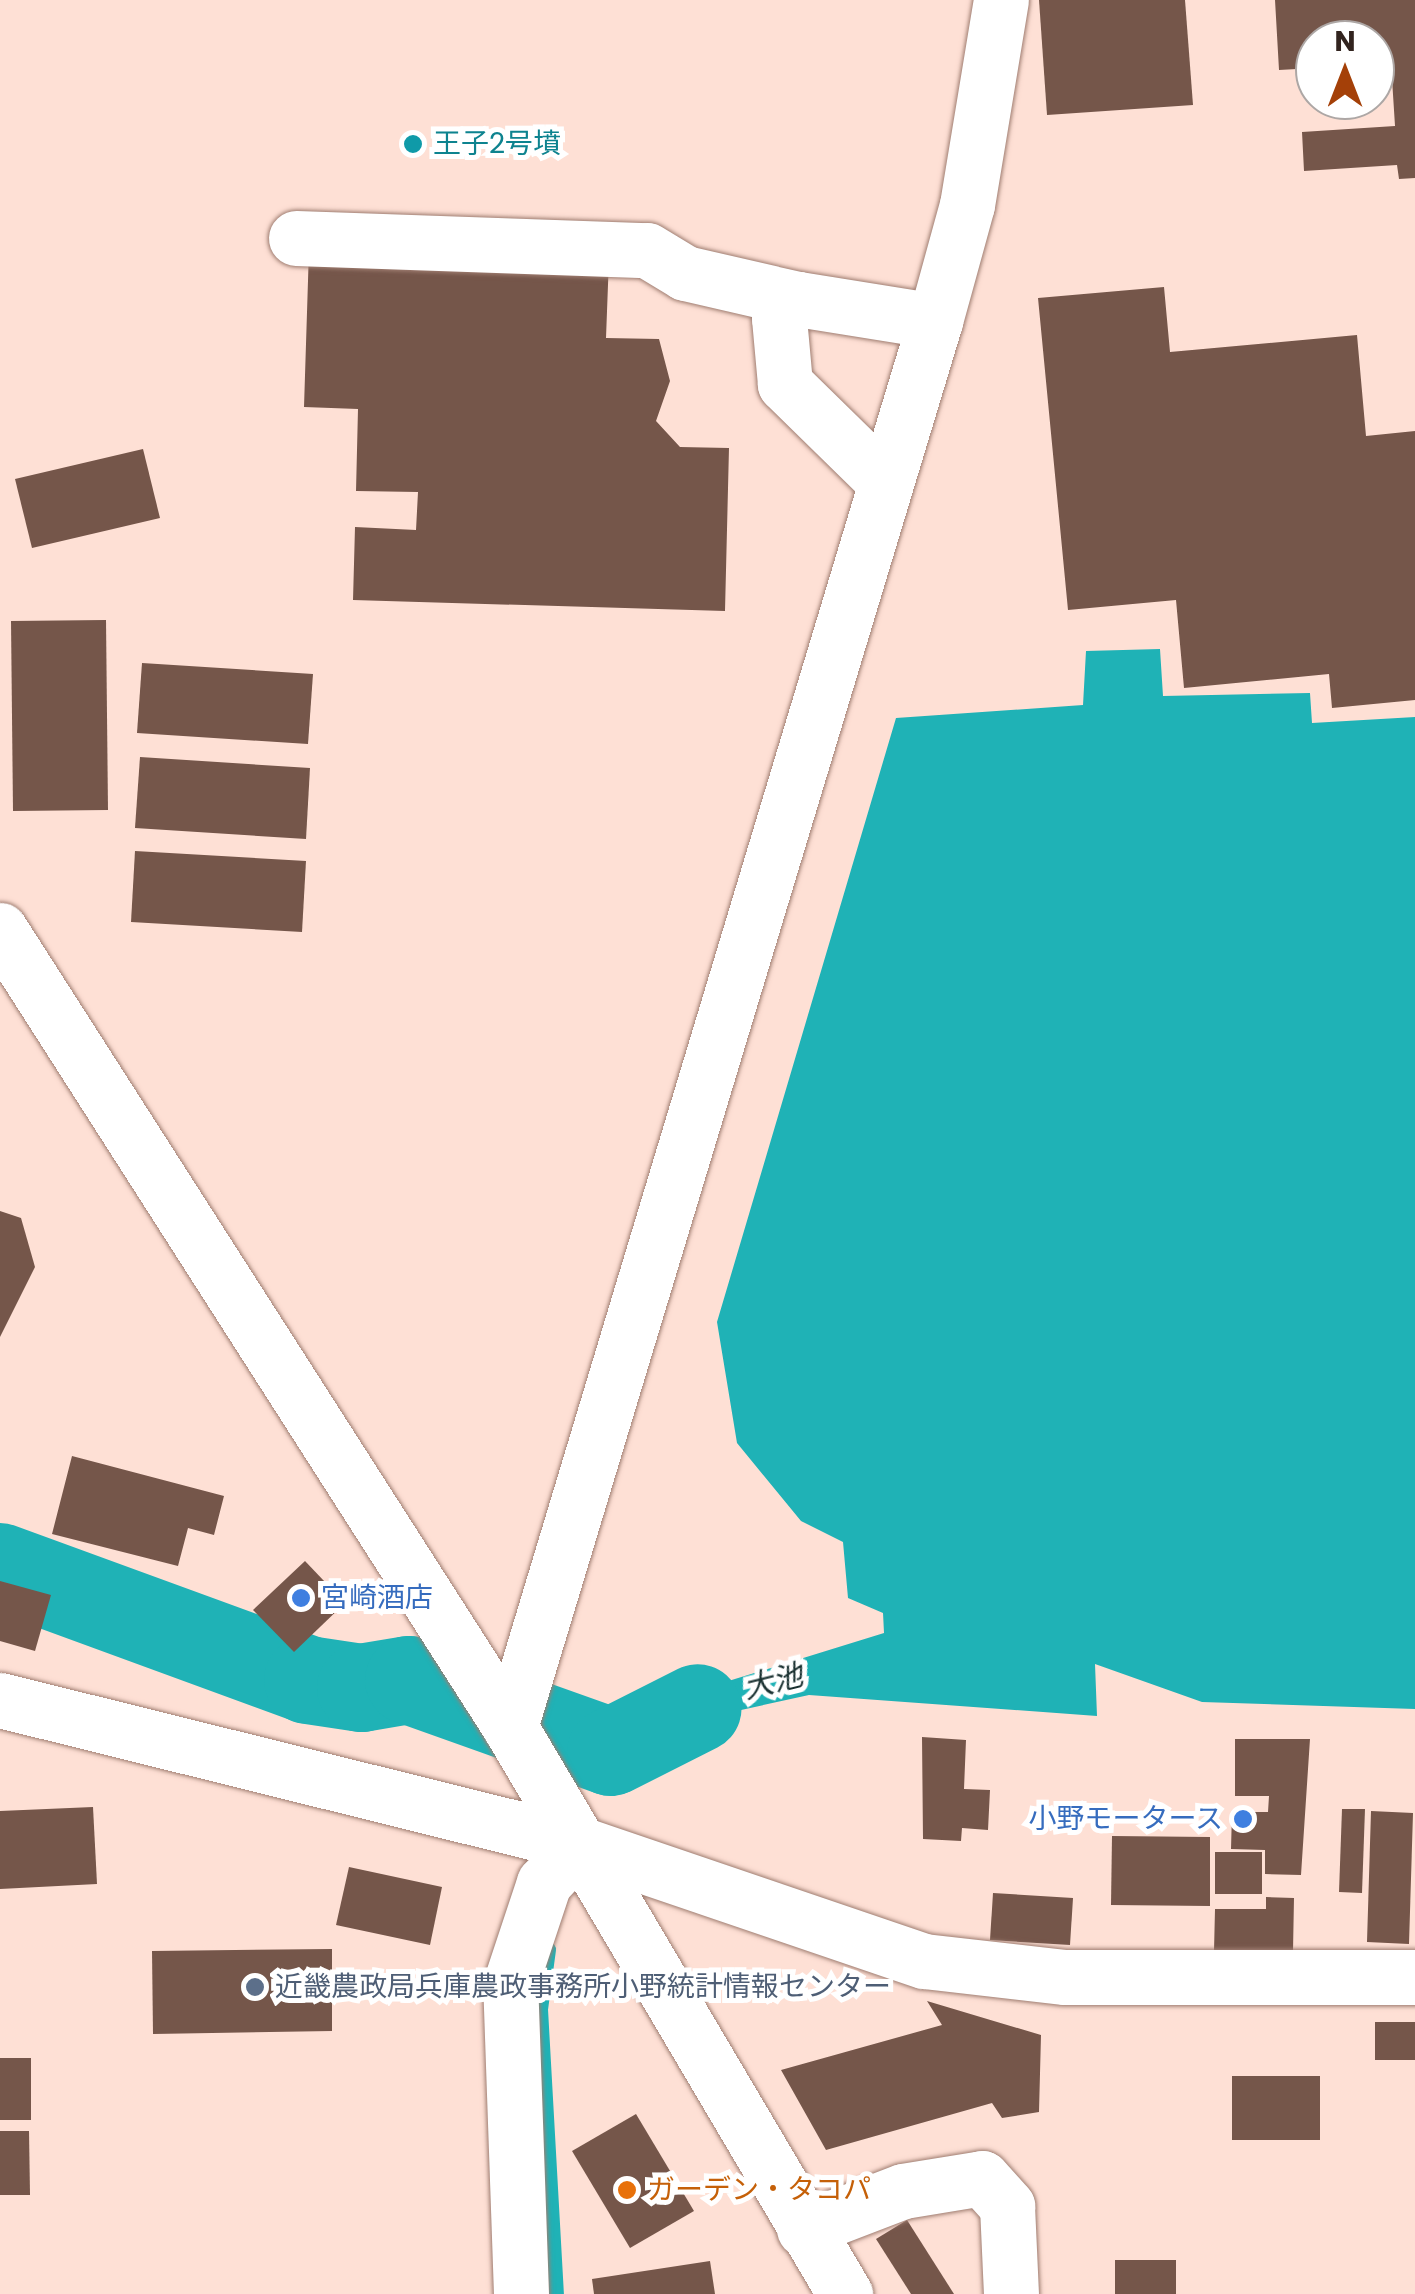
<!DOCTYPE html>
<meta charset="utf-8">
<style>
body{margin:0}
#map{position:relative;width:1415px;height:2294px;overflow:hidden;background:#fee0d5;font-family:Poppins,"Noto Sans JP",sans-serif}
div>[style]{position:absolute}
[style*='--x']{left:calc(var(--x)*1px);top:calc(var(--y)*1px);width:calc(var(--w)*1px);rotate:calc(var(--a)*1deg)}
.water>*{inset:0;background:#1fb2b6}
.stream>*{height:15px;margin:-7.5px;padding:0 7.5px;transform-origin:7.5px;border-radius:7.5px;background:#1fb2b6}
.river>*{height:88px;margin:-44px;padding:0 44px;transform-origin:44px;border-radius:44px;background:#1fb2b6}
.building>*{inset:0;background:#75564a}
.roads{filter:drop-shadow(0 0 2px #9f7d71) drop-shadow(0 0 2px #9f7d71)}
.minor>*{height:55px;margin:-27.5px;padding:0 27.5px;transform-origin:27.5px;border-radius:27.5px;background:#fff}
.dots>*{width:28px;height:28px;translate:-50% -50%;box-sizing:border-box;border:5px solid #fff;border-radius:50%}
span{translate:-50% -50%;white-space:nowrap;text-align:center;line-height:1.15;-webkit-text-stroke:10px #fff;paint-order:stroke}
.culture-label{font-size:28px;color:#0d838f}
.left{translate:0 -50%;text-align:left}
.shop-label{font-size:28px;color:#366cbe}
.right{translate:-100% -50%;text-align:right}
.service-label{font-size:28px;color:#4e5e75}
.food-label{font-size:28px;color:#c56008}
.water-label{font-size:30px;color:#1a3131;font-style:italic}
.north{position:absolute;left:1295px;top:20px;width:100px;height:100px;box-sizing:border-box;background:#fff;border:2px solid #ada7a5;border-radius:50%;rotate:0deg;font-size:28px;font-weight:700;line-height:40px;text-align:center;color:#32241f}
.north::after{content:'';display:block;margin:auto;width:35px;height:45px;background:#a44008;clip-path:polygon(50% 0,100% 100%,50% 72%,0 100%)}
</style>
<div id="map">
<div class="water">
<div style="clip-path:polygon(1160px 649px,1163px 696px,1310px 693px,1312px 723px,1415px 717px,1415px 1709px,1202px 1702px,1095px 1664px,1097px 1716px,809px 1695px,709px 1717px,607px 1774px,583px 1754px,587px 1746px,667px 1700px,884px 1633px,883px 1613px,848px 1598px,843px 1542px,801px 1521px,737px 1443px,717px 1322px,896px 718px,1083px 705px,1086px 651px)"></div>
</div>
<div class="stream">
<div style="--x:548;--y:1949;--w:61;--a:97.6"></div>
<div style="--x:540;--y:2009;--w:285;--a:86.8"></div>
</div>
<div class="river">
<div style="--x:0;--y:1567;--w:328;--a:20.1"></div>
<div style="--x:308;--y:1680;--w:54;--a:8.6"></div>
<div style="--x:361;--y:1688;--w:49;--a:-9.5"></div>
<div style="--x:409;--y:1680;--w:214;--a:19.6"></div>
<div style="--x:611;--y:1752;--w:97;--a:-26.8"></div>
</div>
<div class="building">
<div style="clip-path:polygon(1039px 0,1185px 0,1193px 105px,1047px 115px)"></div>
<div style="clip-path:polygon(1275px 0,1415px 0,1415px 178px,1399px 179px,1397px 165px,1304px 171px,1302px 132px,1395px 126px,1391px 63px,1375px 64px,1375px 40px,1315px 40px,1315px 68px,1279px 70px)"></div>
<div style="clip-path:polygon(309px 249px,609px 258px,606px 338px,659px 339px,670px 381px,656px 421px,680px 447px,729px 448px,725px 611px,353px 600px,355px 527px,416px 530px,418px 492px,356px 491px,358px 409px,304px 407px)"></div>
<div style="clip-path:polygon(1164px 287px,1170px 352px,1357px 335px,1366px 436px,1415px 431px,1415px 700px,1332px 708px,1329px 674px,1184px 688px,1176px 600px,1068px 610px,1038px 298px)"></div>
<div style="clip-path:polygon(143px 449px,160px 518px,32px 548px,15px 479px)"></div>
<div style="clip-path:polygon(106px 620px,108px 810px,13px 811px,11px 621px)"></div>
<div style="clip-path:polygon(142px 663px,313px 674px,308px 744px,137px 733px)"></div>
<div style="clip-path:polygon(140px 757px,310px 768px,306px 839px,135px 828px)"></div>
<div style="clip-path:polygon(135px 851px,306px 861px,302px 932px,131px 922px)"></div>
<div style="clip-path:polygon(0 1211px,21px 1218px,35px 1267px,0 1337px)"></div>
<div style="clip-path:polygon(72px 1456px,224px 1496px,214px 1535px,188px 1528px,178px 1566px,52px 1534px)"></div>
<div style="clip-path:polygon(305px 1561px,345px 1603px,294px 1652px,253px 1610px)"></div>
<div style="clip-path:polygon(0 1581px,51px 1595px,35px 1651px,0 1641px)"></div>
<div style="clip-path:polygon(922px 1737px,966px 1740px,964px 1789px,990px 1790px,988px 1830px,962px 1828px,961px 1841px,923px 1839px)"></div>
<div style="clip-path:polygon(1235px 1739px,1310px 1739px,1301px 1875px,1265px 1874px,1265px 1850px,1231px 1849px,1232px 1812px,1268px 1812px,1269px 1796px,1235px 1796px)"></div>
<div style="clip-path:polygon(93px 1807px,97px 1884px,0 1889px,0 1811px)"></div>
<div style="clip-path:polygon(1342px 1809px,1365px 1809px,1362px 1893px,1339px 1892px)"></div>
<div style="clip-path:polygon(1371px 1811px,1413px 1813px,1409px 1944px,1367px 1942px)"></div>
<div style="clip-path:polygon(1112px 1836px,1210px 1837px,1210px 1906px,1111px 1905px)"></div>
<div style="clip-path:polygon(1215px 1852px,1262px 1852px,1262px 1894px,1215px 1894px)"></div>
<div style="clip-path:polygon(349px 1867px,442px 1887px,430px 1945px,336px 1925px)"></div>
<div style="clip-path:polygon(993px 1893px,1073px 1898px,1070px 1945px,990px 1940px)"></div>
<div style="clip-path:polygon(1266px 1897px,1294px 1898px,1293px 1951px,1214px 1951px,1215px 1909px,1266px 1909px)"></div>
<div style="clip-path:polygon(332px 1949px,332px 2031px,153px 2034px,152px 1951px)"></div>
<div style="clip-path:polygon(927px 2001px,1041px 2035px,1039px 2112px,1002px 2118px,992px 2103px,826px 2150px,781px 2070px,942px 2025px)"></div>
<div style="clip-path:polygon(1375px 2022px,1415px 2022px,1415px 2060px,1375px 2060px)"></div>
<div style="clip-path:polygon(0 2058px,31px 2058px,31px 2120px,0 2120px)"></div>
<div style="clip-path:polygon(1232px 2076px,1320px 2076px,1320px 2140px,1232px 2140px)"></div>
<div style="clip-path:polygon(636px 2114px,694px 2211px,630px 2248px,572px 2151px)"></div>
<div style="clip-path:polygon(0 2131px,29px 2131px,30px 2195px,0 2195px)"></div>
<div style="clip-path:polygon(907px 2220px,954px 2294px,911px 2294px,876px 2239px)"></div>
<div style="clip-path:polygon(1115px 2260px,1176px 2260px,1176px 2294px,1115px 2294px)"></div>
<div style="clip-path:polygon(710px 2261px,715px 2294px,594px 2294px,592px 2279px)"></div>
</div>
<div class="roads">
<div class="minor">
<div style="--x:296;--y:238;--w:351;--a:2"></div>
<div style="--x:647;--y:250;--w:44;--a:31.2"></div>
<div style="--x:685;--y:273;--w:116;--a:13"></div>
<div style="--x:884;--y:481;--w:139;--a:-135.6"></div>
<div style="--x:785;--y:384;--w:66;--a:-95.2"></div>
<div style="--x:779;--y:318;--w:27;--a:-45"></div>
<div style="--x:798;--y:299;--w:139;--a:9.1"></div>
<div style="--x:0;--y:930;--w:946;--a:57.38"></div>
<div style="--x:510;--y:1727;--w:659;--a:59.42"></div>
<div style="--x:0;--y:1700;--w:598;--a:13.94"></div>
<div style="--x:580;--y:1844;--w:363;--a:18.8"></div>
<div style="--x:924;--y:1961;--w:142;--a:6.5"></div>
<div style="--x:1065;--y:1977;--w:350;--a:0"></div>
<div style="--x:510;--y:1727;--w:1469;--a:-73.18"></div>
<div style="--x:935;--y:321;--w:120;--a:-74.6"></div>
<div style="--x:967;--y:205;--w:208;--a:-80.6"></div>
<div style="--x:804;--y:2229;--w:106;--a:-21"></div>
<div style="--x:903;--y:2191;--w:80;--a:-9.3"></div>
<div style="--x:982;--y:2178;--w:38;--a:48"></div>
<div style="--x:1007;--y:2206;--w:88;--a:87.4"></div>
<div style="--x:521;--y:2294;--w:309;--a:-92"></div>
<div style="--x:510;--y:1985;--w:108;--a:-71.6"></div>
<div style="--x:544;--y:1883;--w:53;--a:-47.3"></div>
</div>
</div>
<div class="dots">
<div style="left:413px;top:144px;background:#0f9aa8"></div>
<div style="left:301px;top:1598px;background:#3f7fe0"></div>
<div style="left:1243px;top:1819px;background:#3f7fe0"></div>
<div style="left:255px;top:1987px;background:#5c6f8a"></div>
<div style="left:627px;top:2190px;background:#e8710a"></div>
</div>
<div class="culture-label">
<span class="left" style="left:433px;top:144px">王子2号墳</span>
</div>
<div class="shop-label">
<span class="left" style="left:321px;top:1598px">宮崎酒店</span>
<span class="right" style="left:1223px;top:1819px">小野モータース</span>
</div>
<div class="service-label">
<span class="left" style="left:275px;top:1987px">近畿農政局兵庫農政事務所小野統計情報センター</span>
</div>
<div class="food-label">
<span class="left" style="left:647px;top:2190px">ガーデン・タコパ</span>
</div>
<div class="water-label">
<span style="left:773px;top:1682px;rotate:-14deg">大池</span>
</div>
<div class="north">N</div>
</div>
